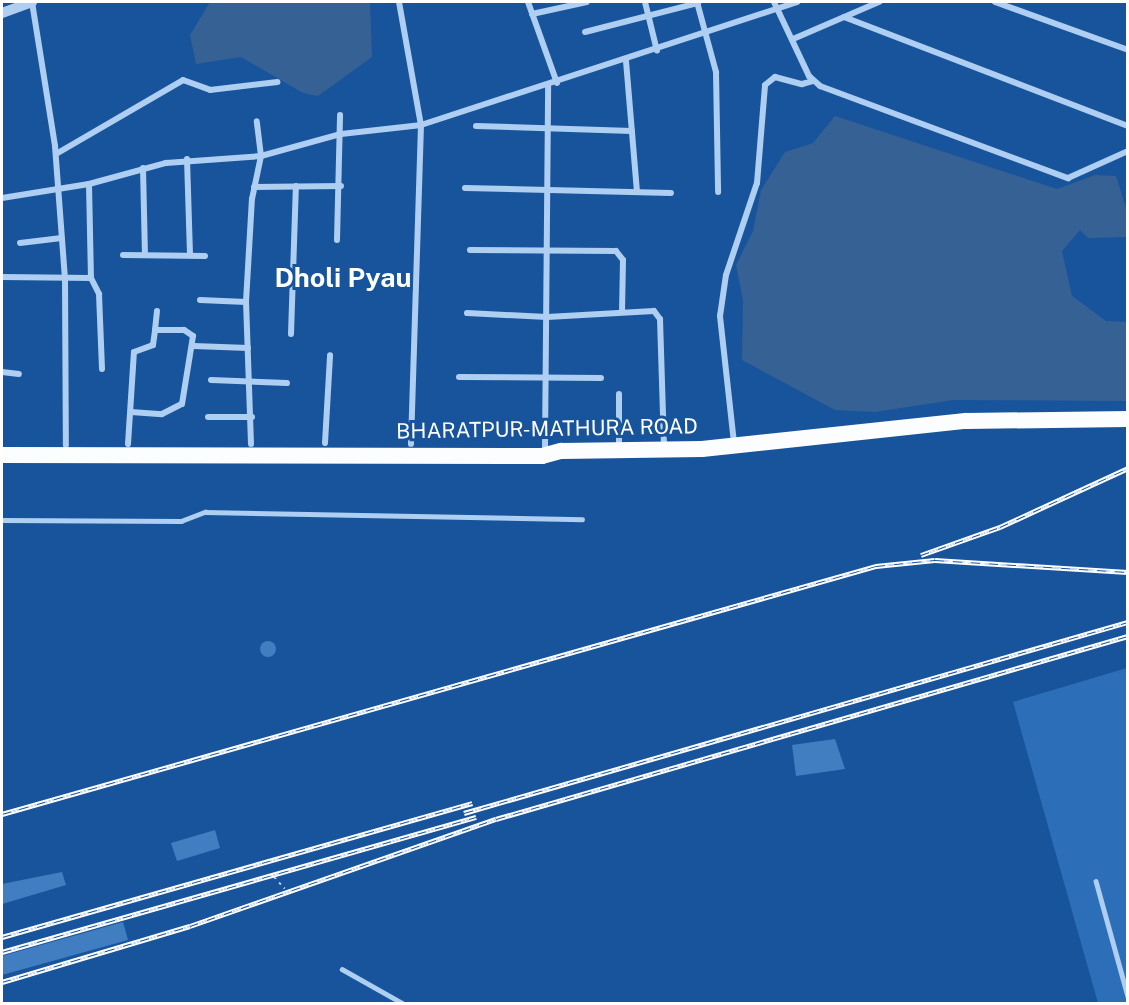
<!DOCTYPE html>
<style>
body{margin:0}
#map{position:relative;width:1129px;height:1005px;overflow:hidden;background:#18549b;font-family:"Public Sans",sans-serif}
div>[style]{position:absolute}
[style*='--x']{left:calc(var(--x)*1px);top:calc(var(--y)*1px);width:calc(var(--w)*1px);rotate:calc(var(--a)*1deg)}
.green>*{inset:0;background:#2c6fb8}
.water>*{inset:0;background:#366194}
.building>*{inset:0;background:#417ec1}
.round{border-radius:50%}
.path>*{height:1.5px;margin-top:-0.75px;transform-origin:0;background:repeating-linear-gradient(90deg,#aecef2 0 3px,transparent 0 7.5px)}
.service>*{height:4.5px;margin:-2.25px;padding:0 2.25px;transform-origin:2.25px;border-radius:2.25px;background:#aecef2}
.minor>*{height:6px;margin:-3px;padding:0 3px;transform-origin:3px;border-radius:3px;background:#aecef2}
.tertiary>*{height:10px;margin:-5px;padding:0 5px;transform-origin:5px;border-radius:5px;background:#aecef2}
.trunk>*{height:16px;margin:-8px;padding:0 8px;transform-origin:8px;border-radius:8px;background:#fcfdff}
.rail>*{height:5px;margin-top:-2.5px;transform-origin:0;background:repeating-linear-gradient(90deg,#18549b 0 9px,#fff 0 18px);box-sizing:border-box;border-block:2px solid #fff}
span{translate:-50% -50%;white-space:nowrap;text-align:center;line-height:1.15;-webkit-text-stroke:6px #18549b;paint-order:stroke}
.street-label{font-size:21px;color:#fff}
.district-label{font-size:27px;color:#fff;font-weight:700}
.frame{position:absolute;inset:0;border:3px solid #fff;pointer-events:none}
</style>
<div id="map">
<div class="green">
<div style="clip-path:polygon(1127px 668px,1127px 1003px,1098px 1003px,1013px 702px)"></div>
</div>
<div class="water">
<div style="clip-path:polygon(210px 2px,370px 2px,372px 57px,318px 96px,303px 93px,241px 57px,196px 64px,190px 35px)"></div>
<div style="clip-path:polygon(835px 116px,1057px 189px,1095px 175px,1116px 176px,1127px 211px,1127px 237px,1088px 238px,1080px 230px,1062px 251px,1072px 296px,1106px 321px,1127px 322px,1127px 401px,953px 400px,875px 412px,835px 410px,742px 360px,743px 300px,736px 265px,753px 231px,761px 190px,785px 152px,813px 143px)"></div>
</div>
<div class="building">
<div class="round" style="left:260px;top:641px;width:16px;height:16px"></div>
<div style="clip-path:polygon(835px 739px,845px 769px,796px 776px,792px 745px)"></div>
<div style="clip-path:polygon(215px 830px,220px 848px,177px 861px,171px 843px)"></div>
<div style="clip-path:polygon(62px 872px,66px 885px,2px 904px,2px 884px)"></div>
<div style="clip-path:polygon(123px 922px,128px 940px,2px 975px,2px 956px)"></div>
</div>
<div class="path">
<div style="--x:274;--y:877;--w:16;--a:47"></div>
</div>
<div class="service">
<div style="--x:2;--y:520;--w:179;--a:0.3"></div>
<div style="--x:181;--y:521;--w:26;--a:-21"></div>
<div style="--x:205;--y:512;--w:377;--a:1.1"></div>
<div style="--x:1096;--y:881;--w:119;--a:74.5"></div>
<div style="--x:342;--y:969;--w:71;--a:29.4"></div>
</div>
<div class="minor">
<div style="--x:32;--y:2;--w:146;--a:80.9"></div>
<div style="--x:55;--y:146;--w:133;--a:85.7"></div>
<div style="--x:65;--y:279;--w:166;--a:89.7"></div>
<div style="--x:399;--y:2;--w:125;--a:79.9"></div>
<div style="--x:421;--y:125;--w:319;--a:91.8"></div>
<div style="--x:528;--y:2;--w:86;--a:70.3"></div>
<div style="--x:645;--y:2;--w:50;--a:76.2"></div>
<div style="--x:697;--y:2;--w:73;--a:74.8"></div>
<div style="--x:716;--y:72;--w:120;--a:89"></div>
<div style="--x:774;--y:2;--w:82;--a:64.7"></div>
<div style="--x:809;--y:76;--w:15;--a:42"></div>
<div style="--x:820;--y:86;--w:265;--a:20.4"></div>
<div style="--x:1068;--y:178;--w:66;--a:-24.2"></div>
<div style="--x:995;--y:2;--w:141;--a:19.8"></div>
<div style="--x:532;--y:14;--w:56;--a:-12.3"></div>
<div style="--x:844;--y:17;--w:304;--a:21"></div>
<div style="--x:585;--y:32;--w:117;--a:-14.4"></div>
<div style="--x:793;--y:39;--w:94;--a:-23.3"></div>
<div style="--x:626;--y:61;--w:131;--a:85.2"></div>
<div style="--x:476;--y:126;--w:156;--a:1.8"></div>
<div style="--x:56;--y:154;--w:147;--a:-30.2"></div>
<div style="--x:183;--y:80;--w:29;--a:20"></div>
<div style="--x:210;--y:90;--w:68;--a:-6.7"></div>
<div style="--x:187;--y:159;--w:96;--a:88.2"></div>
<div style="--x:143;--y:168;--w:87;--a:88.7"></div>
<div style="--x:89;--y:184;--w:94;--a:88.8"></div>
<div style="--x:254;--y:187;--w:87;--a:-0.7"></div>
<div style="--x:465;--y:188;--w:206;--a:1.4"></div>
<div style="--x:2;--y:198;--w:88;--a:-9.1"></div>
<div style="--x:89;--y:184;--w:80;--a:-15.3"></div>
<div style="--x:166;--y:163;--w:95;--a:-4.2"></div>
<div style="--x:261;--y:156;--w:83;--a:-15.4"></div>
<div style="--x:341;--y:134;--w:81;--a:-6.4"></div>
<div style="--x:421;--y:125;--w:396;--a:-18.1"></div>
<div style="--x:337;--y:240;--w:125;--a:-88.6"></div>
<div style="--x:20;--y:243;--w:42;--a:-6.8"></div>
<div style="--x:470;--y:250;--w:146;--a:0.4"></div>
<div style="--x:616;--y:251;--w:11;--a:52"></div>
<div style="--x:623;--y:260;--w:52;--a:91.1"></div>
<div style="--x:123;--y:255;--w:82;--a:0.7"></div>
<div style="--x:2;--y:277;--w:89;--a:0.6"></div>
<div style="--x:91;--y:278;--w:18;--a:63"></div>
<div style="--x:99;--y:294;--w:75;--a:87.7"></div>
<div style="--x:200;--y:300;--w:46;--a:2.5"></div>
<div style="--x:467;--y:313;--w:80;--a:2.9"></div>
<div style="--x:547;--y:317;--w:107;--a:-3.2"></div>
<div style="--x:654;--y:311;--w:10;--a:53"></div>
<div style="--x:660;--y:319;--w:129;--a:88.2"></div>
<div style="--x:291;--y:334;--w:148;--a:-88.1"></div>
<div style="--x:194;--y:346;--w:54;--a:2.1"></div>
<div style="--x:2;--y:372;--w:17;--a:7"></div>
<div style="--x:459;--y:377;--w:142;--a:0.4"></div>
<div style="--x:211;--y:380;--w:76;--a:2.3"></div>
<div style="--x:131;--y:412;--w:31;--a:4"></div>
<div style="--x:162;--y:414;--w:22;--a:-27"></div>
<div style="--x:182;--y:404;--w:69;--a:-80.8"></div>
<div style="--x:193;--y:336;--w:11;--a:-146"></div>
<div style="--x:184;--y:330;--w:29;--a:180"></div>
<div style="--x:155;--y:330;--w:19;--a:-84"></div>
<div style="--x:208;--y:417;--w:44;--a:0"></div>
<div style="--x:325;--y:443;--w:88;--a:-86.7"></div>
<div style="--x:734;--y:443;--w:128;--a:-96.3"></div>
<div style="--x:720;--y:316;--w:41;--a:-81.7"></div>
<div style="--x:726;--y:275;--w:97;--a:-71.4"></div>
<div style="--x:757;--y:183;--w:98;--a:-85.3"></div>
<div style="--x:765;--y:85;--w:13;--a:-39"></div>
<div style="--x:775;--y:77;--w:28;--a:15"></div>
<div style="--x:802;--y:84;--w:11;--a:-15"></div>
<div style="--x:128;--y:444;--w:92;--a:-86.3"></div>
<div style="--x:134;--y:352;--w:20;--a:-20"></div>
<div style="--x:153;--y:345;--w:15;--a:-82"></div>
<div style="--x:251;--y:444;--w:142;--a:-92"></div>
<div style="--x:246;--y:302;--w:103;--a:-86.7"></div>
<div style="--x:252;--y:199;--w:44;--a:-78.2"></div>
<div style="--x:261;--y:156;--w:35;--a:-97"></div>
<div style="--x:545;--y:446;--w:360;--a:-89.5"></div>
<div style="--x:619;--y:448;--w:54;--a:-90"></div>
</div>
<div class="tertiary">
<div style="--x:2;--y:13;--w:32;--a:-20"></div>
</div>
<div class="trunk">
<div style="--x:2;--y:455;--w:540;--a:0.11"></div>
<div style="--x:542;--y:456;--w:20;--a:-15"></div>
<div style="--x:561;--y:451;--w:141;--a:-0.8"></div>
<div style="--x:702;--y:449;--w:265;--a:-6.1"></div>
<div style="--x:966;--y:421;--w:162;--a:-0.7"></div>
</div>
<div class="rail">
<div style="--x:921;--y:555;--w:84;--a:-19.5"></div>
<div style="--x:1000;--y:527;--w:141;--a:-24.7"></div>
<div style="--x:464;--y:813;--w:691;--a:-16.05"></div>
<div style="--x:2;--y:814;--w:909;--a:-15.84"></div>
<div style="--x:876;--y:566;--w:59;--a:-5.8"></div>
<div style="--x:935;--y:560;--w:193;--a:3.6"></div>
<div style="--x:2;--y:937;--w:489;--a:-15.9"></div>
<div style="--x:2;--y:952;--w:493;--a:-15.9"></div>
<div style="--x:2;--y:982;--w:196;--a:-16.6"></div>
<div style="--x:190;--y:926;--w:324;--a:-19.3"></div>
<div style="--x:496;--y:819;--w:658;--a:-16.15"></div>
</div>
<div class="street-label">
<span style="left:547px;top:429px;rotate:-1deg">BHARATPUR-MATHURA ROAD</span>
</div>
<div class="district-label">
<span style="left:343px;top:278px">Dholi Pyau</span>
</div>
<div class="frame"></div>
</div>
